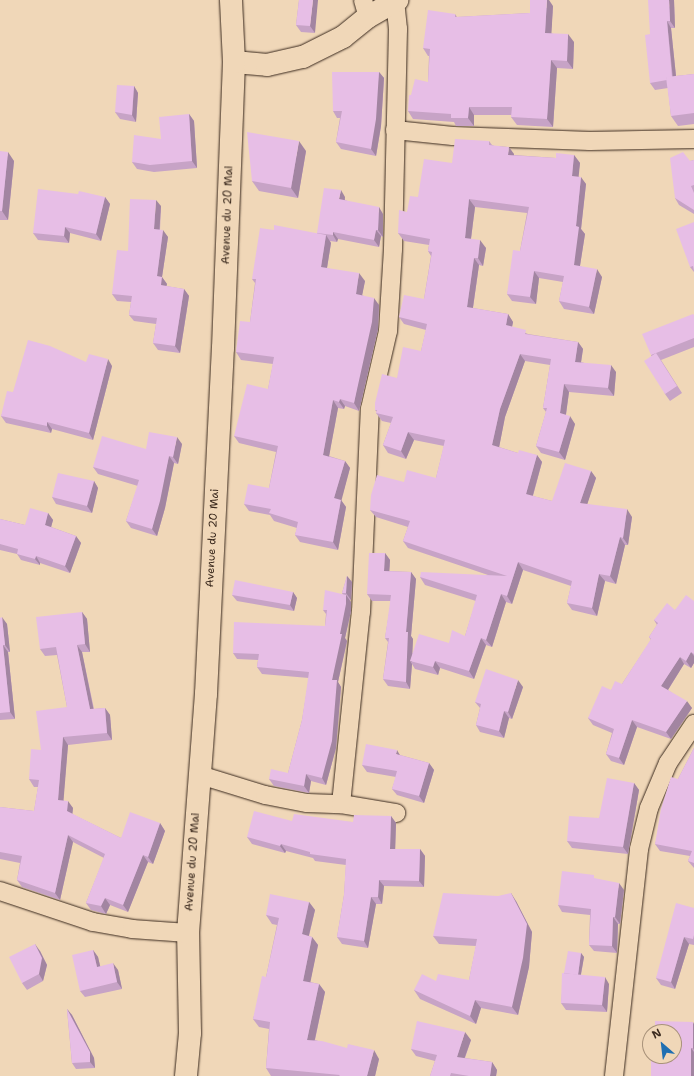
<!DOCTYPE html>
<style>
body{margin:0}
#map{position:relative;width:694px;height:1076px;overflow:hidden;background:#f0d7b8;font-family:"Shantell Sans",sans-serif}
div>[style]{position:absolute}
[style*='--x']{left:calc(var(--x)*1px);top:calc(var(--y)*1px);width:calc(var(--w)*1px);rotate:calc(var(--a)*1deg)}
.roads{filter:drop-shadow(0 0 1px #3b2a1e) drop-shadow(0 0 1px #3b2a1e)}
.minor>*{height:18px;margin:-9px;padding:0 9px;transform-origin:9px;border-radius:9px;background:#f0d7b8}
.tertiary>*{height:22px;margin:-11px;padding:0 11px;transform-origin:11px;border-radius:11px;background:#f0d7b8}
.secondary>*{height:22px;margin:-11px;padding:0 11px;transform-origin:11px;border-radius:11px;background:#f0d7b8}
.wall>*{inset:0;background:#c7a3c6}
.shaded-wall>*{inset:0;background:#a285a1}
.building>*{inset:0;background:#e7bee6}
span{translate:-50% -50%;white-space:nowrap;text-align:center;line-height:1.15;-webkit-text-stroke:3.5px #f0d7b8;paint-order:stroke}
.street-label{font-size:11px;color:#3b2a1e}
.north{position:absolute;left:642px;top:1024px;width:40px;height:40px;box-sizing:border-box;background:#f0d7b8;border:1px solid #a8927a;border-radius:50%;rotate:332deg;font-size:11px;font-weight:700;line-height:16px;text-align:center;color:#3b2a1e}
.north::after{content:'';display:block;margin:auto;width:14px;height:18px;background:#1f6fb2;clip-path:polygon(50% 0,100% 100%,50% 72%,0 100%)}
</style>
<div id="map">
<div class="roads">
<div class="minor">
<div style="--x:363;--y:0;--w:18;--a:74"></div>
<div style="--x:395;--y:130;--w:58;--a:5.9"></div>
<div style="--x:453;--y:136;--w:137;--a:2.1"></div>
<div style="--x:590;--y:141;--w:104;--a:-1.1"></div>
<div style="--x:200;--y:775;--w:68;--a:17.1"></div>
<div style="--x:265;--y:795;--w:43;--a:10.8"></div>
<div style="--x:307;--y:803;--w:34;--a:2"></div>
<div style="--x:341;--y:804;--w:56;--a:9.3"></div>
<div style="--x:341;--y:804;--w:193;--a:-84.1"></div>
<div style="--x:361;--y:612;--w:203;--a:-87.5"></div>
<div style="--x:370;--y:409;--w:80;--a:-77"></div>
<div style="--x:388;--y:331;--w:82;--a:-86.5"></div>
<div style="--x:393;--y:249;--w:220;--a:-88.7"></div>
<div style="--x:398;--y:29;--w:27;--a:-96"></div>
<div style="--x:0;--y:891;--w:98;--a:18.4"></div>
<div style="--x:93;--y:922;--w:40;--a:10"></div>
<div style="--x:132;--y:929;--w:56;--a:4.1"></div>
<div style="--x:614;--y:1076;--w:228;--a:-83.7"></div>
<div style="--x:639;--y:849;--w:42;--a:-76.3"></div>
<div style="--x:649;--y:808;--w:49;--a:-67.1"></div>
<div style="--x:668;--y:763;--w:47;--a:-56.3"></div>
</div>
<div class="tertiary">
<div style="--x:234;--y:62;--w:33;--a:5"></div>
<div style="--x:267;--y:65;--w:37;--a:-13"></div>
<div style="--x:303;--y:57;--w:45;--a:-26.6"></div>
<div style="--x:343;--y:37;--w:32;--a:-39"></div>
<div style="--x:368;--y:17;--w:34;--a:-30"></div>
</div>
<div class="secondary">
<div style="--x:186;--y:1076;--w:43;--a:-84.7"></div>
<div style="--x:190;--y:1033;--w:100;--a:-91.1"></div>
<div style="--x:188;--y:933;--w:240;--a:-85.7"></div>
<div style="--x:206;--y:694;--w:346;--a:-87.2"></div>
<div style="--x:223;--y:348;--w:286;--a:-87.8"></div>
<div style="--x:234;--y:62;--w:62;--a:-92.8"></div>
</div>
</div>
<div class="wall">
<div style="clip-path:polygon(299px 0,315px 33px,301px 32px,296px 25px)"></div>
<div style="clip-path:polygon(674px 0,675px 28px,671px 28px,676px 76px,694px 74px,694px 124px,678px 126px,671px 116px,668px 88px,655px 90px,650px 83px,650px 34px)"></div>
<div style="clip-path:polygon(553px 6px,551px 33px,574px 42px,573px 69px,557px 68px,553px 127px,517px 125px,511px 117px,512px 115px,474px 115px,474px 126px,456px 126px,454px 122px,413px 119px,408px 111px,428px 82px,429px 56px,428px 56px,423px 48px,455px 14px,457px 17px,530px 13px)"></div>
<div style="clip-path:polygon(379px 72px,384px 78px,381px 126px,376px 156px,341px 149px,336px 142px,340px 118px,337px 118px,333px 111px)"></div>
<div style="clip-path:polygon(134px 86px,138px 93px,136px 122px,120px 119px,115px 112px)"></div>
<div style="clip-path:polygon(189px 114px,194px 121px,197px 168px,154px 172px,137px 169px,132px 162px,161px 139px)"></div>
<div style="clip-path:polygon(489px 141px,492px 145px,514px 154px,514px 155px,556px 158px,574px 155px,580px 163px,578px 176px,586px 184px,581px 229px,585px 234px,580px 266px,602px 277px,594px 314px,564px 309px,559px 301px,563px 282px,539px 278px,536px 304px,512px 301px,507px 294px,520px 251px,527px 213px,475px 207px,471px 239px,486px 248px,483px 266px,479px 265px,473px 308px,508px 314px,513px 322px,512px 327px,528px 334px,578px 342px,583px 349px,581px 362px,616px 372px,614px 396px,569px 392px,566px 415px,575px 424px,565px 460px,541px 453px,536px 446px,546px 412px,543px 408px,550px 365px,525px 361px,505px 417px,499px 447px,518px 453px,537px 455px,542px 462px,533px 496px,552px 501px,591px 471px,596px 478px,587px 504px,632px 517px,628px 545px,625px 545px,616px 584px,605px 581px,597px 616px,572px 610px,567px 603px,571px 586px,523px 570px,512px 604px,506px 602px,492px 647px,486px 645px,474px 679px,440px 668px,438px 675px,415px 669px,412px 664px,410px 689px,388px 686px,383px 679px,388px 642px,385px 638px,391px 601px,372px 601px,367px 594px,385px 553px,390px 560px,389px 571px,411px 572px,416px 579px,411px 636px,413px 639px,412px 653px,449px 643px,465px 636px,476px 601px,425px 585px,420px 577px,488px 575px,408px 548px,403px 541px,408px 527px,376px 517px,370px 510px,404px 482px,436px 478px,444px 446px,414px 440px,406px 459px,388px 453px,383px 445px,391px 423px,382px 421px,376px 413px,377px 412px,375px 410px,397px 378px,421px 351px,426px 330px,404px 324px,399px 317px,424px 299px,431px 256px,428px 251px,429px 245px,404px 241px,398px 233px,407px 212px,418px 197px,452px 163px)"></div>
<div style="clip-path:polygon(0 151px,14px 161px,8px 220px,0 220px)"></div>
<div style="clip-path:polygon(306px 151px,298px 198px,259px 191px,252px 181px)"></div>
<div style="clip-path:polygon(694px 160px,694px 214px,679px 205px,675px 198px,690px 161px)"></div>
<div style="clip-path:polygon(105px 197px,110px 204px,101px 241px,70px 233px,69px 243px,38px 240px,33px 233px)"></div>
<div style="clip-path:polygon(345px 197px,345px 200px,383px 214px,383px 237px,381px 236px,379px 247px,338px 239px,337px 242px,330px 241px,331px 243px,327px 268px,365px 281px,362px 295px,379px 305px,378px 329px,359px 411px,345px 406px,344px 409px,338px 408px,329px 456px,345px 461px,350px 468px,341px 500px,346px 507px,338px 550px,300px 542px,295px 535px,297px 528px,274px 521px,270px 515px,249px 511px,244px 504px,269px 488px,276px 452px,239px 443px,234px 436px,268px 389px,273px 364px,241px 360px,236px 352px,250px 322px,255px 283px,252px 279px,317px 234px,317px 233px)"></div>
<div style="clip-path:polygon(161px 206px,160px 230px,168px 237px,162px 277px,167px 284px,166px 286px,184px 289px,189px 296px,180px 353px,158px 350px,153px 343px,156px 324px,134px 321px,129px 315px,131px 302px,117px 301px,112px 294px,128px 251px)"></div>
<div style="clip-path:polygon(694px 222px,694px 272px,690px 267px)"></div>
<div style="clip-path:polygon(694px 315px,694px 347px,661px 360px,682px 393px,670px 401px,665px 394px,651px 355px)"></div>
<div style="clip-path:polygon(86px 362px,112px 366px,93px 440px,52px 429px,51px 433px,6px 423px,1px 416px,13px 392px)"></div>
<div style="clip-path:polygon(182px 444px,178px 464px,174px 463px,165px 508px,157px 536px,131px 528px,126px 521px,138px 486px,98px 474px,93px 467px)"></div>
<div style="clip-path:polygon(94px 481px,98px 488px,92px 513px,56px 504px,52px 497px)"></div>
<div style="clip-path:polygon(48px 513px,53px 520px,51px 527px,76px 536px,81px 543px,70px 573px,40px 563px,40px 565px,21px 560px,17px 554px,0 550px,0 519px,25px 525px)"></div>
<div style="clip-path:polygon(347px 576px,352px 582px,351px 600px,349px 600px,351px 602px,351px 611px,345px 638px,347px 641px,338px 682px,341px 687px,336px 748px,326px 785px,311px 781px,309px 793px,274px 786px,269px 779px,288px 773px,302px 720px,309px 678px,262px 674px,257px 667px,258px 660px,237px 659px,233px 653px,325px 626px,326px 614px,323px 610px,343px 595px,342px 593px)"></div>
<div style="clip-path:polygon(293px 592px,297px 598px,294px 611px,237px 601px,232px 595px)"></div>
<div style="clip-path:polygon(694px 601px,694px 663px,691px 668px,684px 664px,668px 690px,692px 708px,671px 739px,637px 727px,624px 765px,611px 761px,606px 754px,612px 733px,593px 725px,588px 718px,611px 690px,622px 684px,651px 640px,649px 637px,657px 625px,654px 620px)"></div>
<div style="clip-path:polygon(82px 612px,87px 619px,90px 652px,82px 652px,94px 709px,105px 708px,110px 715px,112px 740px,68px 745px,63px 800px,73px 808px,72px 814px,121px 838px,160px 823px,165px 831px,153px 864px,148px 862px,128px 912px,110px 905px,106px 914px,91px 910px,86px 903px,104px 858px,73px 842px,60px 900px,22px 887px,17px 880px,20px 863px,0 859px,0 807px,34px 811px,38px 787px,34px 787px,29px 779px,41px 750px,67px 707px,57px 655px,45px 656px,40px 649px)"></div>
<div style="clip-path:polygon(0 618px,7px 624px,10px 652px,8px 652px,15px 719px,0 720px)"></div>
<div style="clip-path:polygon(523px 687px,512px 719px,509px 718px,504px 738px,480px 732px,476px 725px,480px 708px,475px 702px)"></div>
<div style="clip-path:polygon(694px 748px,694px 868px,688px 861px,690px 856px,660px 851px,655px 844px,678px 779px)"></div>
<div style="clip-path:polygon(400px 755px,429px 763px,434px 770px,424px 803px,397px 795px,392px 789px,396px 777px,367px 772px,362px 765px)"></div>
<div style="clip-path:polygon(634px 783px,639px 790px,628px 854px,572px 848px,567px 841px,599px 818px)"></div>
<div style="clip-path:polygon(391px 816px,396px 823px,395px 849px,420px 849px,425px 856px,424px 887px,384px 886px,382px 904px,376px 904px,368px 948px,342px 944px,337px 937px,344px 895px,346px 865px,315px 861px,313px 858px,286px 851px,285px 853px,252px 844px,247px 837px,292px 821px,353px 822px)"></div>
<div style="clip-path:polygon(597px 879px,624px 890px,620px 924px,618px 924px,617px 953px,594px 951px,589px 945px,590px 915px,562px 912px,558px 905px)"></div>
<div style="clip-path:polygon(516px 901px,532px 932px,529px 967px,518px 1015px,481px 1008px,476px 1024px,420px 999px,414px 990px,436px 981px,469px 980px,476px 946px,439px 944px,433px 936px)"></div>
<div style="clip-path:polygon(309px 902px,315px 910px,309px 936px,312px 937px,318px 945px,310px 982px,319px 984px,325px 992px,315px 1040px,379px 1059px,375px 1076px,271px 1076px,266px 1068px,269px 1029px,259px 1027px,253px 1019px,266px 977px,277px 925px,272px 924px,266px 915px)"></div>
<div style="clip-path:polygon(694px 908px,694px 945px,689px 944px,675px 989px,661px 985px,656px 978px)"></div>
<div style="clip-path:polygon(93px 950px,98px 957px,100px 966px,118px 970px,122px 989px,85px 997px,80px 991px)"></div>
<div style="clip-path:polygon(40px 951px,47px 965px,43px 981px,27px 990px,22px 983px)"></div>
<div style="clip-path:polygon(581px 953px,584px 957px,581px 975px,609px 984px,607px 1012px,566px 1010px,561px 1003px,564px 973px)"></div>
<div style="clip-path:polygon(67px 1009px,72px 1015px,94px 1058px,95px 1068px,76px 1069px,72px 1063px)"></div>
<div style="clip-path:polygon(694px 1024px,694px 1076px,651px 1076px)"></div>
<div style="clip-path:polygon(471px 1040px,465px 1058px,492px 1062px,497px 1070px,496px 1076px,430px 1076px,435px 1061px,416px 1056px,411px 1049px)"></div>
</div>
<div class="shaded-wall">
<div style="clip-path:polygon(313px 0,318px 0,315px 33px,310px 26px)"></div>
<div style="clip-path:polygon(547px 0,549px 0,553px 6px,551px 41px,545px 33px)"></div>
<div style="clip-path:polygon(669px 0,674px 0,675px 28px,670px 21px)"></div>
<div style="clip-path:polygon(667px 21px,671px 28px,677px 86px,673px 79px)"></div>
<div style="clip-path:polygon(568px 34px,574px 42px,573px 69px,567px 61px)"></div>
<div style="clip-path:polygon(551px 60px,557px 68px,553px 127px,547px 119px)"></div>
<div style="clip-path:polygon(379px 72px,384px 78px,381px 126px,376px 156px,371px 149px)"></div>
<div style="clip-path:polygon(134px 86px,138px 93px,136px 122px,132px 115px)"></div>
<div style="clip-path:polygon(469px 107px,474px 115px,474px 126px,468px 118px)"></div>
<div style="clip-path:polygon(189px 114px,194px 121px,197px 168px,192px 161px)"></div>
<div style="clip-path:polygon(299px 141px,306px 151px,298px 198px,291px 188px)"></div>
<div style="clip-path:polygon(509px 147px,514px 154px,513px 162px,508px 155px)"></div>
<div style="clip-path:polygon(8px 152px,14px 161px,8px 220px,2px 211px)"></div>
<div style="clip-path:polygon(574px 155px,580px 163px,578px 183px,572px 176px)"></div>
<div style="clip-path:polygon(581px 177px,586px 184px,581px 229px,585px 234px,579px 272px,574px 265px,576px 226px)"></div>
<div style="clip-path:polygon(341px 190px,345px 197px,344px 206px,339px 199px)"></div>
<div style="clip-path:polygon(105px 197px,110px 204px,101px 241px,96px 234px)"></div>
<div style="clip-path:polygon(469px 199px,475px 207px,470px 246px,465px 238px)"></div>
<div style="clip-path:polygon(156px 200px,161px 206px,159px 236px,154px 229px)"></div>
<div style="clip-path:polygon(379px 207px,383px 214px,383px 237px,378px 230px)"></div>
<div style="clip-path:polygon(65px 227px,70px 233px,69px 243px,64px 236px)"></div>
<div style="clip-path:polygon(163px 230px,168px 237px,162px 277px,167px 284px,165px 292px,161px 285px,157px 276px)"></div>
<div style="clip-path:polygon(376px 230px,381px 236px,379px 247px,374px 240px)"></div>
<div style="clip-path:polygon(333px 232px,338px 239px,337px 242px,333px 235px)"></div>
<div style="clip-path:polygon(326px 235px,331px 243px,326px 274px,321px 267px)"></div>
<div style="clip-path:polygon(480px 240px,486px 248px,483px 266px,478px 258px)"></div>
<div style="clip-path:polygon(474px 258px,479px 265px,472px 314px,467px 307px)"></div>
<div style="clip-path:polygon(597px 269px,602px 277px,594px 314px,589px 307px)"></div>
<div style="clip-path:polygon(534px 271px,539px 278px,536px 304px,530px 297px)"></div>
<div style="clip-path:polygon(359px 273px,365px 281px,361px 301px,356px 294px)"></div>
<div style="clip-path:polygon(184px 289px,189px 296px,180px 353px,175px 346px)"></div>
<div style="clip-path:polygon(374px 298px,379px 305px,378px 329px,359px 411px,354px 403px)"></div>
<div style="clip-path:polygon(508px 314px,513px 322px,511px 332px,506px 325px)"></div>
<div style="clip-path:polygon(578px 342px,583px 349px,580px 369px,575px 362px)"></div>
<div style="clip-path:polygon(520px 354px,525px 361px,505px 417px,498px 453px,492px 445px,500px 409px)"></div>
<div style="clip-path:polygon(108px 359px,112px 366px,93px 440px,89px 433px)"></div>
<div style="clip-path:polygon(611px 365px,616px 372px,614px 396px,608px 388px)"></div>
<div style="clip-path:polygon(564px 384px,569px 392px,565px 421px,560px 413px)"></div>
<div style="clip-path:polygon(340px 399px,345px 406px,344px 409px,339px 402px)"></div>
<div style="clip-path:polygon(333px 400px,338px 408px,328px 462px,323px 455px)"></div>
<div style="clip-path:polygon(570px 416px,575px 424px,565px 460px,559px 452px)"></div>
<div style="clip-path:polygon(47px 422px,52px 429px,51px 433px,47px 426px)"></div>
<div style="clip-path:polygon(408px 432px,414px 440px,406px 459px,401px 451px)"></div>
<div style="clip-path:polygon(177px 437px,182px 444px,178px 464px,173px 457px)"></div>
<div style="clip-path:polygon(537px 455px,542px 462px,531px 502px,526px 494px)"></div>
<div style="clip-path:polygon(169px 456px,174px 463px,165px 508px,157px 536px,152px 529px)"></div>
<div style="clip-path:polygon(345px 461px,350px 468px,340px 506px,334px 498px)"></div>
<div style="clip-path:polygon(591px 471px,596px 478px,585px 511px,580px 503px)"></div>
<div style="clip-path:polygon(94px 481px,98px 488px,92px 513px,87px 506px)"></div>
<div style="clip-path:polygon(341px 500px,346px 507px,338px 550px,333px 542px)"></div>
<div style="clip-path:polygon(627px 509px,632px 517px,628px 545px,623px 538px)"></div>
<div style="clip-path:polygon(48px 513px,53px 520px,50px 531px,45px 525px)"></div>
<div style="clip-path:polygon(76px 536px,81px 543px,70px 573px,65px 566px)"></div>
<div style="clip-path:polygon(620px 537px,625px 545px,616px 584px,610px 576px)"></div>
<div style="clip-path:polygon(385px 553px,390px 560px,389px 578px,384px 571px)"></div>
<div style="clip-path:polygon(36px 556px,40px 563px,40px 565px,35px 559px)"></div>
<div style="clip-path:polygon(518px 562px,523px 570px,512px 604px,507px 596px)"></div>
<div style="clip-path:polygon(411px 572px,416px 579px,411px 636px,413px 639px,412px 662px,410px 661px,412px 664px,410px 689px,406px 682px,406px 632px)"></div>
<div style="clip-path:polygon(599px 574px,605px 581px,597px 616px,592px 608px)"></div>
<div style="clip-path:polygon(347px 576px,352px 582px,351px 600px,346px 593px)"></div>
<div style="clip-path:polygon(293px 592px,297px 598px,294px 611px,290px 605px)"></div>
<div style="clip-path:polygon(501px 594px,506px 602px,492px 647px,486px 640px)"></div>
<div style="clip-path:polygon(346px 595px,351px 602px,351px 611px,345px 638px,347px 641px,338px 682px,341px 687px,336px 748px,326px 785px,322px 778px,332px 680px)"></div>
<div style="clip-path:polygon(82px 612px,87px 619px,90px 652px,85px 644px)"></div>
<div style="clip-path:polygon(2px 617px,7px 624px,10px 652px,5px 645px)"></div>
<div style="clip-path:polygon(481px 638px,486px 645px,474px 679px,469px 671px)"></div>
<div style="clip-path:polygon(3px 645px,8px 652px,15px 719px,10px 712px)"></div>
<div style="clip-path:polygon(77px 645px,82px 652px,95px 717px,90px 709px)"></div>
<div style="clip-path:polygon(691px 652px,694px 656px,694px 663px,691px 668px,686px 661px)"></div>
<div style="clip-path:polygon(680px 657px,684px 664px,666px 693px,661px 686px)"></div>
<div style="clip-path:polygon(435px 661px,440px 668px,438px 675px,433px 667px)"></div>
<div style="clip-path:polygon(518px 680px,523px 687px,512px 719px,508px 712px)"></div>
<div style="clip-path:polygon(687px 701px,692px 708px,671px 739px,666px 732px)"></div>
<div style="clip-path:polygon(105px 708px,110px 715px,112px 740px,107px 733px)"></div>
<div style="clip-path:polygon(504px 711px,509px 718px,504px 738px,499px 731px)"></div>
<div style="clip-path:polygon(632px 720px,637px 727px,624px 765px,619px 758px)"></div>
<div style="clip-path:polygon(63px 737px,68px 745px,63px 807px,58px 800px)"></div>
<div style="clip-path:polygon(397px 750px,401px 757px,396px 754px)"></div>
<div style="clip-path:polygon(429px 763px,434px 770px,424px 803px,419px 796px)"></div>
<div style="clip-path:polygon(306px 774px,311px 781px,309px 793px,304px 786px)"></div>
<div style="clip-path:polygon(634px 783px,639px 790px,628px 854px,623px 847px)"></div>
<div style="clip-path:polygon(68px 801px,73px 808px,72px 818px,67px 811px)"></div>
<div style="clip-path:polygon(391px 816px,396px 823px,395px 856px,390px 849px)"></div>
<div style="clip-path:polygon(160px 823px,165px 831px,153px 864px,148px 857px)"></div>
<div style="clip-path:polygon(68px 835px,73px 842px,60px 900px,55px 893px)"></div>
<div style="clip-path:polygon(281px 844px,286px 851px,285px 853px,280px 846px)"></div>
<div style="clip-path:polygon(420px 849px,425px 856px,424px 887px,419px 881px)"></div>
<div style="clip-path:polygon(143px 855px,148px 862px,128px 912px,123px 905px)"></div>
<div style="clip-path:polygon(379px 880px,384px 886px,382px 904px,378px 897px)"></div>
<div style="clip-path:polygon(619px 883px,624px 890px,620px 924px,615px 917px)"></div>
<div style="clip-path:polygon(511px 893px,516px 901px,532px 932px,529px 967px,518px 1015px,512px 1007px)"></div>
<div style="clip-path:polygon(371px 897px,376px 904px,368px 948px,364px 941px)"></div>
<div style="clip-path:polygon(105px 898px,110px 905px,106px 914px,101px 906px)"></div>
<div style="clip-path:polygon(309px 902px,315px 910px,307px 943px,302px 934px)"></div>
<div style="clip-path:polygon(613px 917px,618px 924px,617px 953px,612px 946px)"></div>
<div style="clip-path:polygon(312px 937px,318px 945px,309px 989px,303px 981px)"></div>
<div style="clip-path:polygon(684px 937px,689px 944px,675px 989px,671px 982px)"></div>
<div style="clip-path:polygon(35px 944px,40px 951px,47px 965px,43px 981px,39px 974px)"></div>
<div style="clip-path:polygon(93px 950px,98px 957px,102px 974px,97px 967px)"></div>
<div style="clip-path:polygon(581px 953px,584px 957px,580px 979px,578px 975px)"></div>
<div style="clip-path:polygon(113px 963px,118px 970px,122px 989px,117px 982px)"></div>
<div style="clip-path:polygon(605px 977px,609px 984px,607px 1012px,602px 1005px)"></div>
<div style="clip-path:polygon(319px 984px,325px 992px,313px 1048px,307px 1040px)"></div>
<div style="clip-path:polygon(475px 1000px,481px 1008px,476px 1024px,470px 1016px)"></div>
<div style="clip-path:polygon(67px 1009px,72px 1015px,94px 1058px,95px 1068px,90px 1062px)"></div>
<div style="clip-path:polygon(693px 1022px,694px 1024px,694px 1050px,693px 1048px)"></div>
<div style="clip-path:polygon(465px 1032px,471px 1040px,462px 1065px,457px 1057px)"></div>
<div style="clip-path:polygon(691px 1048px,694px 1052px,694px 1076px,691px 1076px)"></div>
<div style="clip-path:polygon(374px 1050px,379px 1059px,375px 1076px,367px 1076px)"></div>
<div style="clip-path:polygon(492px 1062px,497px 1070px,496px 1076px,490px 1076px)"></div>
</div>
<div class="building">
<div style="clip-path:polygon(299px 0,313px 0,310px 26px,296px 25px)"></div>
<div style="clip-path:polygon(530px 0,547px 0,545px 33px,568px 34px,567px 61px,551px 60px,547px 119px,511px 117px,512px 107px,469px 107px,468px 118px,451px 118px,451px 114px,408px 111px,409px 95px,411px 95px,415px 79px,428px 82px,430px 49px,423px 48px,428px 10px,455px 14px,455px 17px,530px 13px)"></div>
<div style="clip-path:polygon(648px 0,669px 0,670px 21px,667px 21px,672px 77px,666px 77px,667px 80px,650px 83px,645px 35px,650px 34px)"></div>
<div style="clip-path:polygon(332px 72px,379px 72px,376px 119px,371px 149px,336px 142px,342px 111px,333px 111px)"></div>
<div style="clip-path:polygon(694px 74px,694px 113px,671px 116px,666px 77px)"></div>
<div style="clip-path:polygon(117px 85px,134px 86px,132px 115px,115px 112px)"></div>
<div style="clip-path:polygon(189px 114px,192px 161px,150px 165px,132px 162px,134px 135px,161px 139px,159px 117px)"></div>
<div style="clip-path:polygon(247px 132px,299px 141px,291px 188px,252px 181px)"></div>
<div style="clip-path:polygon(455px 139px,489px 141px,489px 145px,509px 147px,508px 155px,556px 158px,556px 153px,574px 155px,572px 176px,581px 177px,576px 226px,579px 227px,574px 265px,597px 269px,589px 307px,559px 301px,564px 276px,534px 271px,530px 297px,507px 294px,513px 250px,520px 251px,529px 207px,469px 199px,465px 238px,480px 240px,478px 258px,474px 258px,467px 307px,508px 314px,506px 325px,526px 330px,525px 334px,578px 342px,575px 362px,611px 365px,608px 388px,564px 384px,560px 413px,570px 416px,559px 452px,536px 446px,547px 408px,543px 408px,551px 359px,520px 354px,500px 409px,492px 445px,518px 453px,519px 450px,537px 455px,526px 494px,552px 501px,565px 463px,591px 471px,580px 503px,627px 509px,623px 538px,620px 537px,610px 576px,599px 574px,592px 608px,567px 603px,572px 581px,518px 562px,507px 596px,501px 594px,486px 640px,481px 638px,469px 671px,435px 661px,433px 667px,410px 661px,419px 634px,449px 643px,452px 630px,465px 636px,477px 595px,420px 577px,421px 572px,507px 576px,403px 541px,410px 521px,370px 510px,371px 495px,377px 475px,404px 482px,407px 470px,436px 478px,445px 440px,408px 432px,401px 451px,383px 445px,393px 417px,376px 413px,377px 410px,375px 410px,375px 403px,382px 374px,397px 378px,403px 347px,421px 351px,427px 324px,399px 317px,404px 295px,424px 299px,432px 252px,428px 251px,430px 239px,398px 233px,399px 210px,407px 212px,410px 196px,418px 197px,424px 159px,452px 163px)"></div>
<div style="clip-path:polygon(0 151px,8px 152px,2px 211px,0 211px)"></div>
<div style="clip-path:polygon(683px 152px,690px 161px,694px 160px,694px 185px,691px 186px,694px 193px,694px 210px,675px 198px,670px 158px)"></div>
<div style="clip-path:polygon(324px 188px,341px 190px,339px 199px,379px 207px,378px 230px,376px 230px,374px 240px,333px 232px,333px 235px,317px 233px)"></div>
<div style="clip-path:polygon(38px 189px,78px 194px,79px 191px,105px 197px,96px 234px,65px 227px,64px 236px,33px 233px)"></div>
<div style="clip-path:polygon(130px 199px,156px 200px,154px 229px,163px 230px,157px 276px,162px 277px,161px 285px,184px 289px,175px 346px,153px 343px,157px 318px,129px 315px,132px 296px,112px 294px,117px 250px,128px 251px)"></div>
<div style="clip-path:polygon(694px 222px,694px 271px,693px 266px,690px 267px,676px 229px)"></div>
<div style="clip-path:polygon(274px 225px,326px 235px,321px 267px,359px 273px,356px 294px,374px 298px,372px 322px,354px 403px,340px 399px,339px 402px,333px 400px,323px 455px,345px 461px,334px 498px,341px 500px,333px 542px,295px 535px,298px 522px,269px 513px,271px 509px,244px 504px,248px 484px,269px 488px,278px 446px,234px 436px,247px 384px,268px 389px,274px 357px,236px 352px,240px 321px,250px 322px,256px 279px,252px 279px,260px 228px,274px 230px)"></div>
<div style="clip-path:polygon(693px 314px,694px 315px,694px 338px,651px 355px,642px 334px)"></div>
<div style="clip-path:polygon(28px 340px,50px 346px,86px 362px,89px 354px,108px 359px,89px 433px,47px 422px,47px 426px,1px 416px,7px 391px,13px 392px)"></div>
<div style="clip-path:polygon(656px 353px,677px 386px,665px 394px,644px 361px)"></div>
<div style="clip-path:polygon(149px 432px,177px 437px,173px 457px,169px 456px,160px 501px,152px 529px,126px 521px,139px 480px,93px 467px,102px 436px,146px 449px)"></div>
<div style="clip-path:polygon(58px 473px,94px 481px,87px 506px,52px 497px)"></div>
<div style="clip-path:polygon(30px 508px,48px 513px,45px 525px,76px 536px,65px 566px,36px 556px,35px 559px,17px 554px,18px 549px,0 544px,0 519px,25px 525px)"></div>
<div style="clip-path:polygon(369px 553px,385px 553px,384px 571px,411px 572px,406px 632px,408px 632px,406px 682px,383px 679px,389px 638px,385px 638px,391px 595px,367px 594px)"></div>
<div style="clip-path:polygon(347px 576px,346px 593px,342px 593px)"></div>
<div style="clip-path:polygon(235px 580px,293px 592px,290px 605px,232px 595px)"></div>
<div style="clip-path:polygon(325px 590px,346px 595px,346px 604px,340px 634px,342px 634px,332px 680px,337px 680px,332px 741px,322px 778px,306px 774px,304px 786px,269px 779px,271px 769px,288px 773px,302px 720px,309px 672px,257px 667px,259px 654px,233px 653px,234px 622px,325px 626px,327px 610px,323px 610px)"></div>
<div style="clip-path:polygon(686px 595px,694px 601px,694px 654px,691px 652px,686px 661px,680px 657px,661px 686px,687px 701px,666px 732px,632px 720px,619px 758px,606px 754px,614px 729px,588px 718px,602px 686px,611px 690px,615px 681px,622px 684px,651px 639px,649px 637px,658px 623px,654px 620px,667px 603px,675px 610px)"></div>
<div style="clip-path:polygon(82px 612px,85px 644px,77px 645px,90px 709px,105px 708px,107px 733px,63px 737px,58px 800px,68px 801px,67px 811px,121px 838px,130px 812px,160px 823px,148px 857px,143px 855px,123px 905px,105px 898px,101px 906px,86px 903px,105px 854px,68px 835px,55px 893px,17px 880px,22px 856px,0 852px,0 807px,34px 811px,39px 780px,29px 779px,31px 749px,41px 750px,36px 711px,67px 707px,56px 647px,40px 649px,36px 617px)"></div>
<div style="clip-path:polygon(2px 617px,5px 645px,3px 645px,10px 712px,0 713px,0 618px)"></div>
<div style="clip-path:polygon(486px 669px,518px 680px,508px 712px,504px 711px,499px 731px,476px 725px,481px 704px,475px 702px)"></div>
<div style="clip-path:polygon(366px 744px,397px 750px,396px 754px,429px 763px,419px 796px,392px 789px,397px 771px,362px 765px)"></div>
<div style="clip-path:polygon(694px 748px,694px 863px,688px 861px,692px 851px,655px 844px,661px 809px,671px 777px,678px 779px)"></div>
<div style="clip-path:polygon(607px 778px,634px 783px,623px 847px,567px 841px,569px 816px,599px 818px)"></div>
<div style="clip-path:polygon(254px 811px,292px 821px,294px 814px,353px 822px,354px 815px,391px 816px,390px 849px,420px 849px,419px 881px,379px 880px,378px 897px,371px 897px,364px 941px,337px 937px,344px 895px,346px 859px,310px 854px,310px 852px,281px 844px,280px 846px,247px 837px)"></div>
<div style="clip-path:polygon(562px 871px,594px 875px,594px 878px,619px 883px,615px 917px,613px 917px,612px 946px,589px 945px,591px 909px,558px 905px)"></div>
<div style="clip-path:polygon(443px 893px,498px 896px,511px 893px,527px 924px,523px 958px,512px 1007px,475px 1000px,470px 1016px,414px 990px,422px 974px,436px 981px,438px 974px,469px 980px,477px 939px,433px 936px)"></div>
<div style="clip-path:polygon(270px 894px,309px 902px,302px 934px,312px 937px,303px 981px,319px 984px,307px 1040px,322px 1041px,347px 1048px,348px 1044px,374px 1050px,367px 1076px,339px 1076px,340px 1075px,266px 1068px,270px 1022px,253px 1019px,262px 976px,266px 977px,279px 918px,266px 915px)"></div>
<div style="clip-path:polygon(676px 903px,694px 908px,694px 935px,693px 939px,684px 937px,671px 982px,656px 978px)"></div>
<div style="clip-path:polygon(35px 944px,42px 958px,39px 974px,22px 983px,9px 957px)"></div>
<div style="clip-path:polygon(93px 950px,97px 967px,113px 963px,117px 982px,80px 991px,72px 955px)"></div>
<div style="clip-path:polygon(568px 951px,581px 953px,578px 975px,564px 973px)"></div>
<div style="clip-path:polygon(562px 973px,605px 977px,602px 1005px,561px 1003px)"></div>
<div style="clip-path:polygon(67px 1009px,90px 1052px,90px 1062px,72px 1063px)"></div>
<div style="clip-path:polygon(417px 1021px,465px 1032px,457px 1057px,492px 1062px,490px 1076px,469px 1076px,451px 1073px,450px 1076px,430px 1076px,437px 1055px,411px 1049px)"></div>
<div style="clip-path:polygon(655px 1021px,693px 1022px,693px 1048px,691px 1048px,691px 1076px,651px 1076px,651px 1056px,674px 1056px,674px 1032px,655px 1032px)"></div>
</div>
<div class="street-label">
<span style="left:228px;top:215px;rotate:-88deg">Avenue du 20 Mai</span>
<span style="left:213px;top:538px;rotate:-87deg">Avenue du 20 Mai</span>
<span style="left:193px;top:862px;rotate:-86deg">Avenue du 20 Mai</span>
</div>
<div class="north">N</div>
</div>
